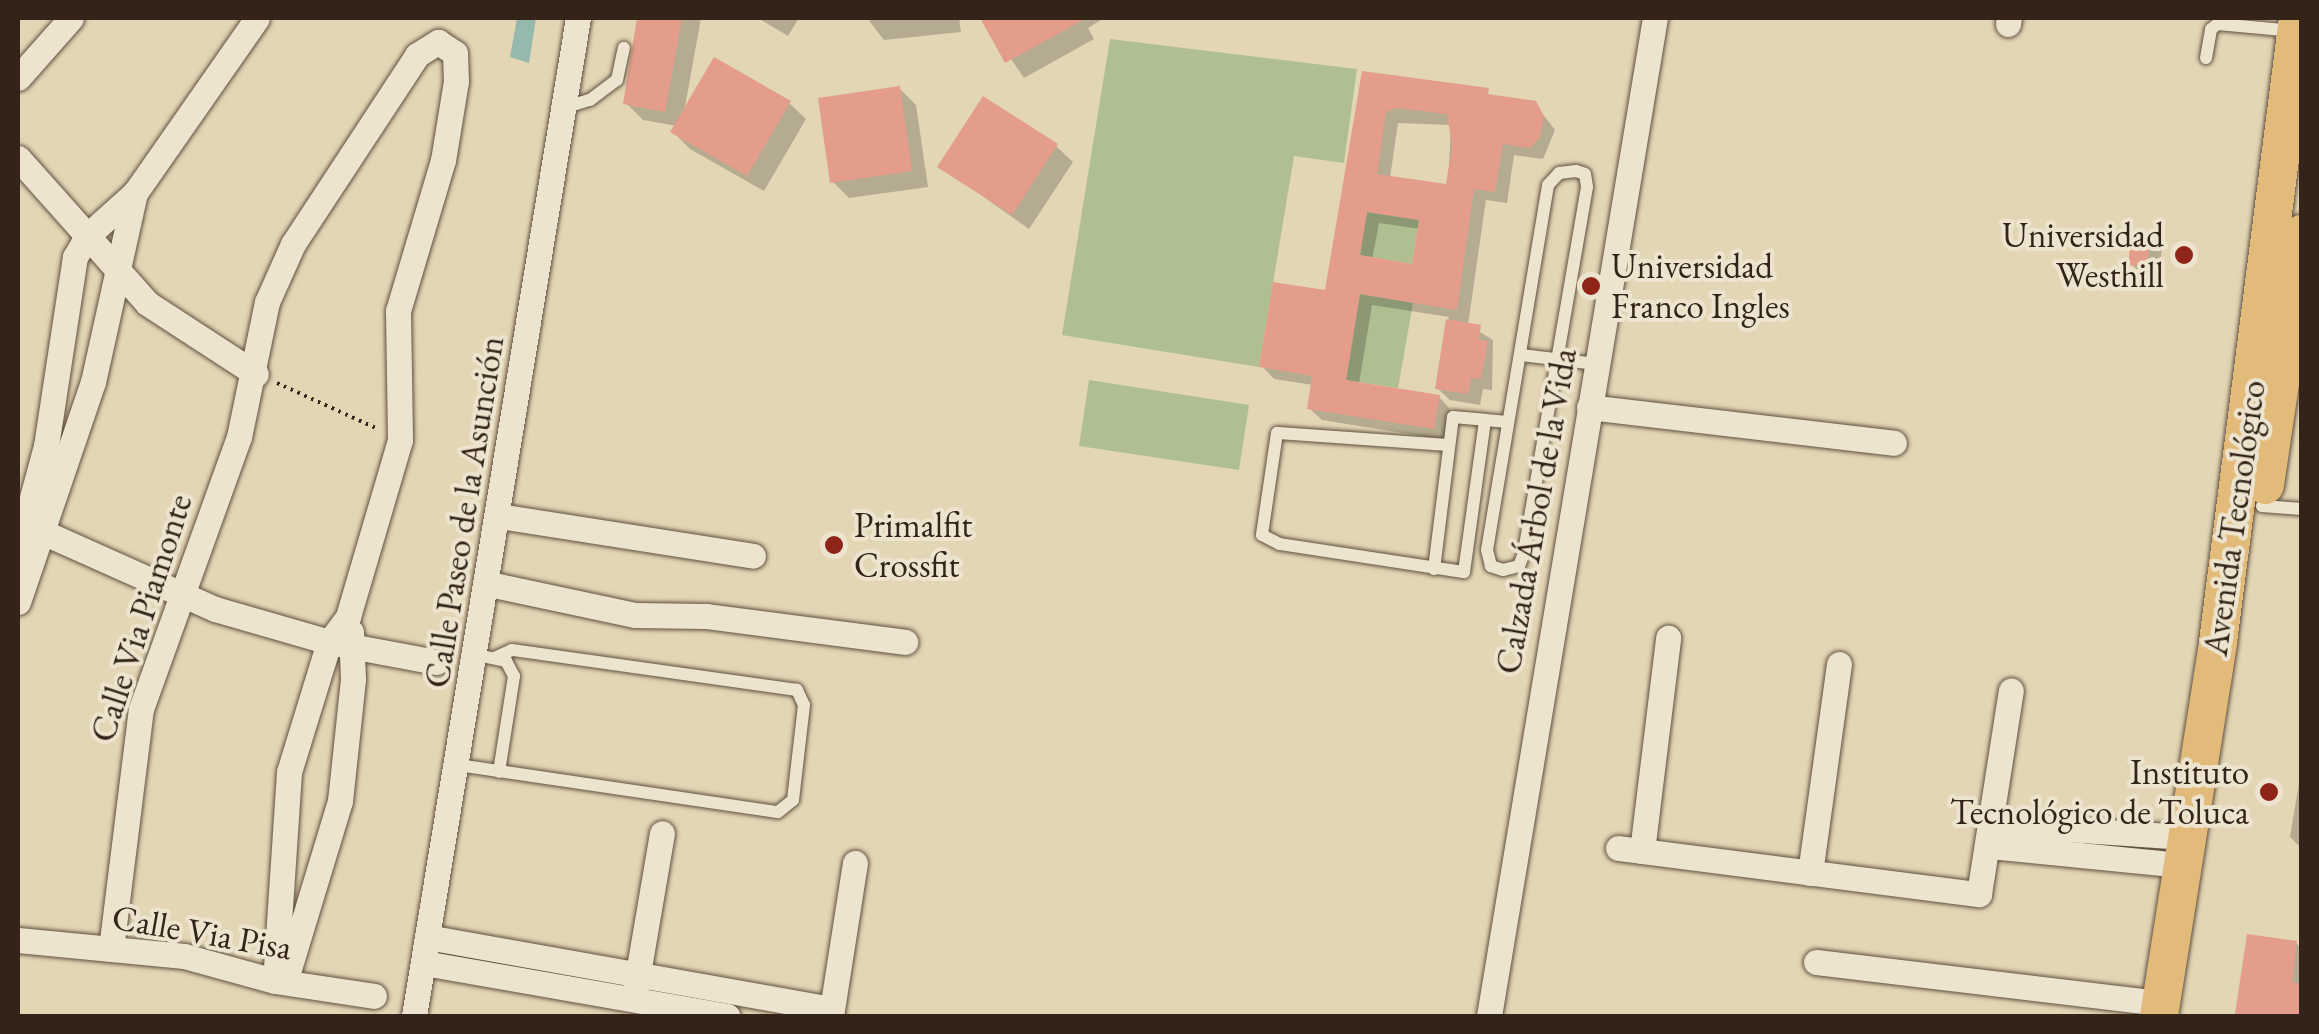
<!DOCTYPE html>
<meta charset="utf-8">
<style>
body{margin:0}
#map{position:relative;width:2319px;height:1034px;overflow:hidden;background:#e3d6b5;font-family:"EB Garamond",serif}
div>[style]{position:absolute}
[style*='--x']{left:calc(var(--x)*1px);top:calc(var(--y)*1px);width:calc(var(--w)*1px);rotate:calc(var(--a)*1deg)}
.green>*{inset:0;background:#afbf91}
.water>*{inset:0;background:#95b9ac}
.shadow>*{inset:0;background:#0003}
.building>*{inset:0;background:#e39d8a}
.path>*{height:4px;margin-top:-2px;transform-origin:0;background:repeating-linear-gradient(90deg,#342318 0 2.5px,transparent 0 7.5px)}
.roads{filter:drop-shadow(0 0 2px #60503f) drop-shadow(0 0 2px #60503f)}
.service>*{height:12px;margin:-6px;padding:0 6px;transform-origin:6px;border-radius:6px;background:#ede4cf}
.minor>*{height:25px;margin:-12.5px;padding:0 12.5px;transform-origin:12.5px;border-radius:12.5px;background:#ede4cf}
.primary>*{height:38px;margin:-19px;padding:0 19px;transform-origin:19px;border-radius:19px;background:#e2bb7a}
.dots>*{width:28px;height:28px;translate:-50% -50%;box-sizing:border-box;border:5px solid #ede4cf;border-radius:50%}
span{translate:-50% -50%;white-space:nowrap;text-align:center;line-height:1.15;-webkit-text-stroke:8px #ede4cf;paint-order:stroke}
.poi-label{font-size:35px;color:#342318}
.right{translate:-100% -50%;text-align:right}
.left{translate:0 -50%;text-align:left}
.street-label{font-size:35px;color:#342318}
.frame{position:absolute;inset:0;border:20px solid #342318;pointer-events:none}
</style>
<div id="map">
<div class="green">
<div style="clip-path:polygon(1110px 39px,1357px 69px,1344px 163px,1294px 156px,1259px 367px,1062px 335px)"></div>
<div style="clip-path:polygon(1367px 212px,1419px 220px,1412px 264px,1360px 255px)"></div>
<div style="clip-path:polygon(1360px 294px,1413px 303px,1398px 388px,1346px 380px)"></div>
<div style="clip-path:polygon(1089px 380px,1249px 405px,1239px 470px,1079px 446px)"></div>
</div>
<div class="water">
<div style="clip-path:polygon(517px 18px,536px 18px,529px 63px,510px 57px)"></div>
</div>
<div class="shadow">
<div style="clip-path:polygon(640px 18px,701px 18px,684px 112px,789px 103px,806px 119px,764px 191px,690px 149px,673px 132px,677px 126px,643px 120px,626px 103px)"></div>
<div style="clip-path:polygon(758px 18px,799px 18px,788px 36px)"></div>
<div style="clip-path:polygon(867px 18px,959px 18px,961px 32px,884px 40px)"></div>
<div style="clip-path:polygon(983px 18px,1104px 18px,1088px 28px,1094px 39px,1024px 78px)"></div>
<div style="clip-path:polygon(evenodd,1365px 74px,1535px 104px,1555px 130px,1543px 159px,1514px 155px,1507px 203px,1486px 200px,1468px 325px,1493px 340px,1492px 390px,1483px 389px,1480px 405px,1450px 400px,1437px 388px,1449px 317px,1372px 305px,1359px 384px,1439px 397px,1451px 410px,1446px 440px,1322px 420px,1309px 408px,1313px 385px,1274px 379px,1262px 366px,1327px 293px,1365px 74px,1398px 123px,1451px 125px,1448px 187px,1390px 178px,1398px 123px,1365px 74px,1379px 223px,1420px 229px,1414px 266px,1372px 260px,1379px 223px)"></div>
<div style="clip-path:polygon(899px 88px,916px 105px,928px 187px,849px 198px,832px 181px)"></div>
<div style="clip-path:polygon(1056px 146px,1073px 162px,1029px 229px,940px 166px)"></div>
<div style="clip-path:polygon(2149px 236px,2162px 249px,2158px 278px,2144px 276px,2131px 264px)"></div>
<div style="clip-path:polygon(2302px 765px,2302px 849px,2290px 837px)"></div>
<div style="clip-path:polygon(2296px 943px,2302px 949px,2302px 1016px,2241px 1016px)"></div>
</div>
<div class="building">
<div style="clip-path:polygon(637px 18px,682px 18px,665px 112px,623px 104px)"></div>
<div style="clip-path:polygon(980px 18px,1087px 18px,1005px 63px)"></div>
<div style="clip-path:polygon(714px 57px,791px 101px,747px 176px,670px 132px)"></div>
<div style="clip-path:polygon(evenodd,1362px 71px,1489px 88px,1488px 94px,1536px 101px,1544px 116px,1540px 137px,1530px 148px,1503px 144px,1495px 192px,1474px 189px,1457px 310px,1360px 294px,1346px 380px,1440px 395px,1434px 429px,1307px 409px,1312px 376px,1259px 367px,1273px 282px,1325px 290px,1362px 71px,1396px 108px,1447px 114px,1452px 146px,1446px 184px,1377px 174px,1386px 112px,1396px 108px,1362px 71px,1367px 212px,1419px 220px,1412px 264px,1360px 255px,1367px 212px)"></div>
<div style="clip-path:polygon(900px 86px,912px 171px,830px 183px,818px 98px)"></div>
<div style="clip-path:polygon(983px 96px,1058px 144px,1012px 215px,937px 167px)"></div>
<div style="clip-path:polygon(2132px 232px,2150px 234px,2147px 267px,2128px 265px)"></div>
<div style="clip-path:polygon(1446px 319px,1481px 325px,1479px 340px,1488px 341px,1481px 379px,1471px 378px,1468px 394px,1435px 389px)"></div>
<div style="clip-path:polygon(2247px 934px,2297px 941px,2292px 982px,2302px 984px,2302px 1016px,2235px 1014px)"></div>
</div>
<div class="path">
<div style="--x:277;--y:383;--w:111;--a:24.5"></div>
</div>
<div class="roads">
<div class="service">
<div style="--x:2206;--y:58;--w:29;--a:-80"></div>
<div style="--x:2211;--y:29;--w:9;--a:-36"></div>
<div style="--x:2218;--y:24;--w:76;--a:5.3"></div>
<div style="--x:563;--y:108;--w:28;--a:-17"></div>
<div style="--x:590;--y:100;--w:34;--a:-37"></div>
<div style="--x:617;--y:80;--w:33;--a:-78"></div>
<div style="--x:1576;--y:171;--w:9;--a:18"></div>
<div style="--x:1585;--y:174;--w:13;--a:81"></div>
<div style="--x:1587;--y:187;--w:371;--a:99.8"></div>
<div style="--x:1524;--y:553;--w:14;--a:111"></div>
<div style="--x:1519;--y:566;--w:16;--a:166"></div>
<div style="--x:1503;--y:570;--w:13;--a:-162"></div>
<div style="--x:1491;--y:566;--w:16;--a:-104"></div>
<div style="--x:1487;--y:550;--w:370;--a:-80.5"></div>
<div style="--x:1548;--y:185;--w:16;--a:-47"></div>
<div style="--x:1559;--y:173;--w:17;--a:-7"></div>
<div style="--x:1521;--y:355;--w:76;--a:6.8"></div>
<div style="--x:1449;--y:445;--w:172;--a:-176"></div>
<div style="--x:1277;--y:433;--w:103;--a:98.4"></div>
<div style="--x:1262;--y:535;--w:20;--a:27"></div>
<div style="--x:1280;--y:544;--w:186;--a:8.7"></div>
<div style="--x:1464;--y:572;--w:153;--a:-82.1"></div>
<div style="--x:1485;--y:420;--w:23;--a:5"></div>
<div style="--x:2262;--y:506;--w:40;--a:4.3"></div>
<div style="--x:1434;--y:569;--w:153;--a:-82.9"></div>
<div style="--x:1453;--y:417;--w:32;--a:5"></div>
<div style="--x:477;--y:655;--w:30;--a:12"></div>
<div style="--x:506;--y:661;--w:17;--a:62"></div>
<div style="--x:514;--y:676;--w:97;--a:98.9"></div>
<div style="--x:458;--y:765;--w:323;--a:8.4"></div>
<div style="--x:778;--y:812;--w:19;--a:-39"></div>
<div style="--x:793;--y:800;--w:96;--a:-83.4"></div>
<div style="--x:804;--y:705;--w:17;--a:-115"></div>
<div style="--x:797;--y:690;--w:288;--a:-172"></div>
<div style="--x:512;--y:650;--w:17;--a:156"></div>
</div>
<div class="minor">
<div style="--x:2008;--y:24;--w:6;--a:-81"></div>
<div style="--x:18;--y:78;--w:80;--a:-48.5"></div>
<div style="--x:18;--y:158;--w:194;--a:48.3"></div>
<div style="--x:147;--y:303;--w:130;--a:33.1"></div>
<div style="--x:1589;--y:407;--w:307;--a:6.7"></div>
<div style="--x:499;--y:516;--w:257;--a:8.9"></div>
<div style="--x:18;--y:521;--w:216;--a:24.1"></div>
<div style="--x:215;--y:609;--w:119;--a:16.1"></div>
<div style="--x:329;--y:642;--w:109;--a:10.6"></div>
<div style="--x:18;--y:549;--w:107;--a:-74.8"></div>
<div style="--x:46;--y:446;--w:191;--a:-81.3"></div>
<div style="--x:75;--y:257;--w:24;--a:-60"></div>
<div style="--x:87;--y:236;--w:64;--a:-41.9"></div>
<div style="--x:135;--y:193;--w:213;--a:-55.1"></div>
<div style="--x:489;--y:584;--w:149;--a:12"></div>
<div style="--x:635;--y:615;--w:71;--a:0.8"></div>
<div style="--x:706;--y:616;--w:201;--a:7.4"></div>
<div style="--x:18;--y:602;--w:232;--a:-71.2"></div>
<div style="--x:93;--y:382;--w:194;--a:-77.5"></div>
<div style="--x:1993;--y:824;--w:193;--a:3.9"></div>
<div style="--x:1990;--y:846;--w:193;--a:5.7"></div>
<div style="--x:1618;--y:848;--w:364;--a:7.3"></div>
<div style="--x:1979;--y:894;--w:206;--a:-81.1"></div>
<div style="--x:1642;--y:851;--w:215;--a:-83"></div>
<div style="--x:1810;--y:873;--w:211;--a:-82.1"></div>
<div style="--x:427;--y:937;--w:411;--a:10.1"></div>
<div style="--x:18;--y:940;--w:167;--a:5.5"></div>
<div style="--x:184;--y:956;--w:94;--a:15.4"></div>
<div style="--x:275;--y:981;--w:100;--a:8.6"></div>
<div style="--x:111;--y:949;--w:242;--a:-82.9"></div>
<div style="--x:141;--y:709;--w:289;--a:-70.2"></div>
<div style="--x:239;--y:437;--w:138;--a:-78.3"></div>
<div style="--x:267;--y:302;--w:64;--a:-65.9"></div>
<div style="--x:293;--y:244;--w:226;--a:-56.7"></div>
<div style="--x:417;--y:55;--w:25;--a:-32"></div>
<div style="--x:438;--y:42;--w:20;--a:33"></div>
<div style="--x:455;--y:53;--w:28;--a:88"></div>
<div style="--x:456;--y:81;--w:80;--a:99.3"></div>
<div style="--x:443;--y:160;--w:158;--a:106.6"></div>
<div style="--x:398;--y:311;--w:129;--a:89.1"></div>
<div style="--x:400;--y:440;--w:184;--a:106.4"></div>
<div style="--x:348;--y:617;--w:31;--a:127"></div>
<div style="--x:329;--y:642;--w:136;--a:107.1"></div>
<div style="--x:289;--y:772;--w:209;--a:93.8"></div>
<div style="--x:1816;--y:962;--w:347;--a:6.8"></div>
<div style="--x:424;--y:963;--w:308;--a:9.9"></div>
<div style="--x:285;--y:982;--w:189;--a:-73.1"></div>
<div style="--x:340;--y:801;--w:123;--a:-83.9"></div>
<div style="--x:353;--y:679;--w:47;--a:-92.4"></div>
<div style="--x:635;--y:991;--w:160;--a:-80.3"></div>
<div style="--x:414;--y:1016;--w:1011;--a:-80.67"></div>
<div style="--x:831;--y:1016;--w:155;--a:-81.1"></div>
<div style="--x:1489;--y:1016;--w:1012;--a:-80.56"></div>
</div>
<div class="primary">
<div style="--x:2265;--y:485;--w:254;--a:-81.6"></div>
<div style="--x:2159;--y:1016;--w:379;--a:-81"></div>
<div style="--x:2218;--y:642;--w:629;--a:-82.69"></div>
</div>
</div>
<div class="dots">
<div style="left:2184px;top:255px;background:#8f2418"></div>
<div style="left:1591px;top:286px;background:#8f2418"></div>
<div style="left:834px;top:545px;background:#8f2418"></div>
<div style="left:2269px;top:792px;background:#8f2418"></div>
</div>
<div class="poi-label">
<span class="right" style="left:2164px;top:255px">Universidad<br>Westhill</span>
<span class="left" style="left:1611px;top:286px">Universidad<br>Franco Ingles</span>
<span class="left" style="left:854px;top:545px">Primalfit<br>Crossfit</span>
<span class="right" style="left:2249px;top:792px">Instituto<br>Tecnológico de Toluca</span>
</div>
<div class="street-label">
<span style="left:1536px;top:511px;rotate:-80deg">Calzada Árbol de la Vida</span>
<span style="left:464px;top:512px;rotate:-81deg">Calle Paseo de la Asunción</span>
<span style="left:2234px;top:518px;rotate:-82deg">Avenida Tecnológico</span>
<span style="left:141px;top:618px;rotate:-72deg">Calle Via Piamonte</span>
<span style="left:202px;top:932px;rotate:10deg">Calle Via Pisa</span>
</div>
<div class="frame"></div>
</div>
